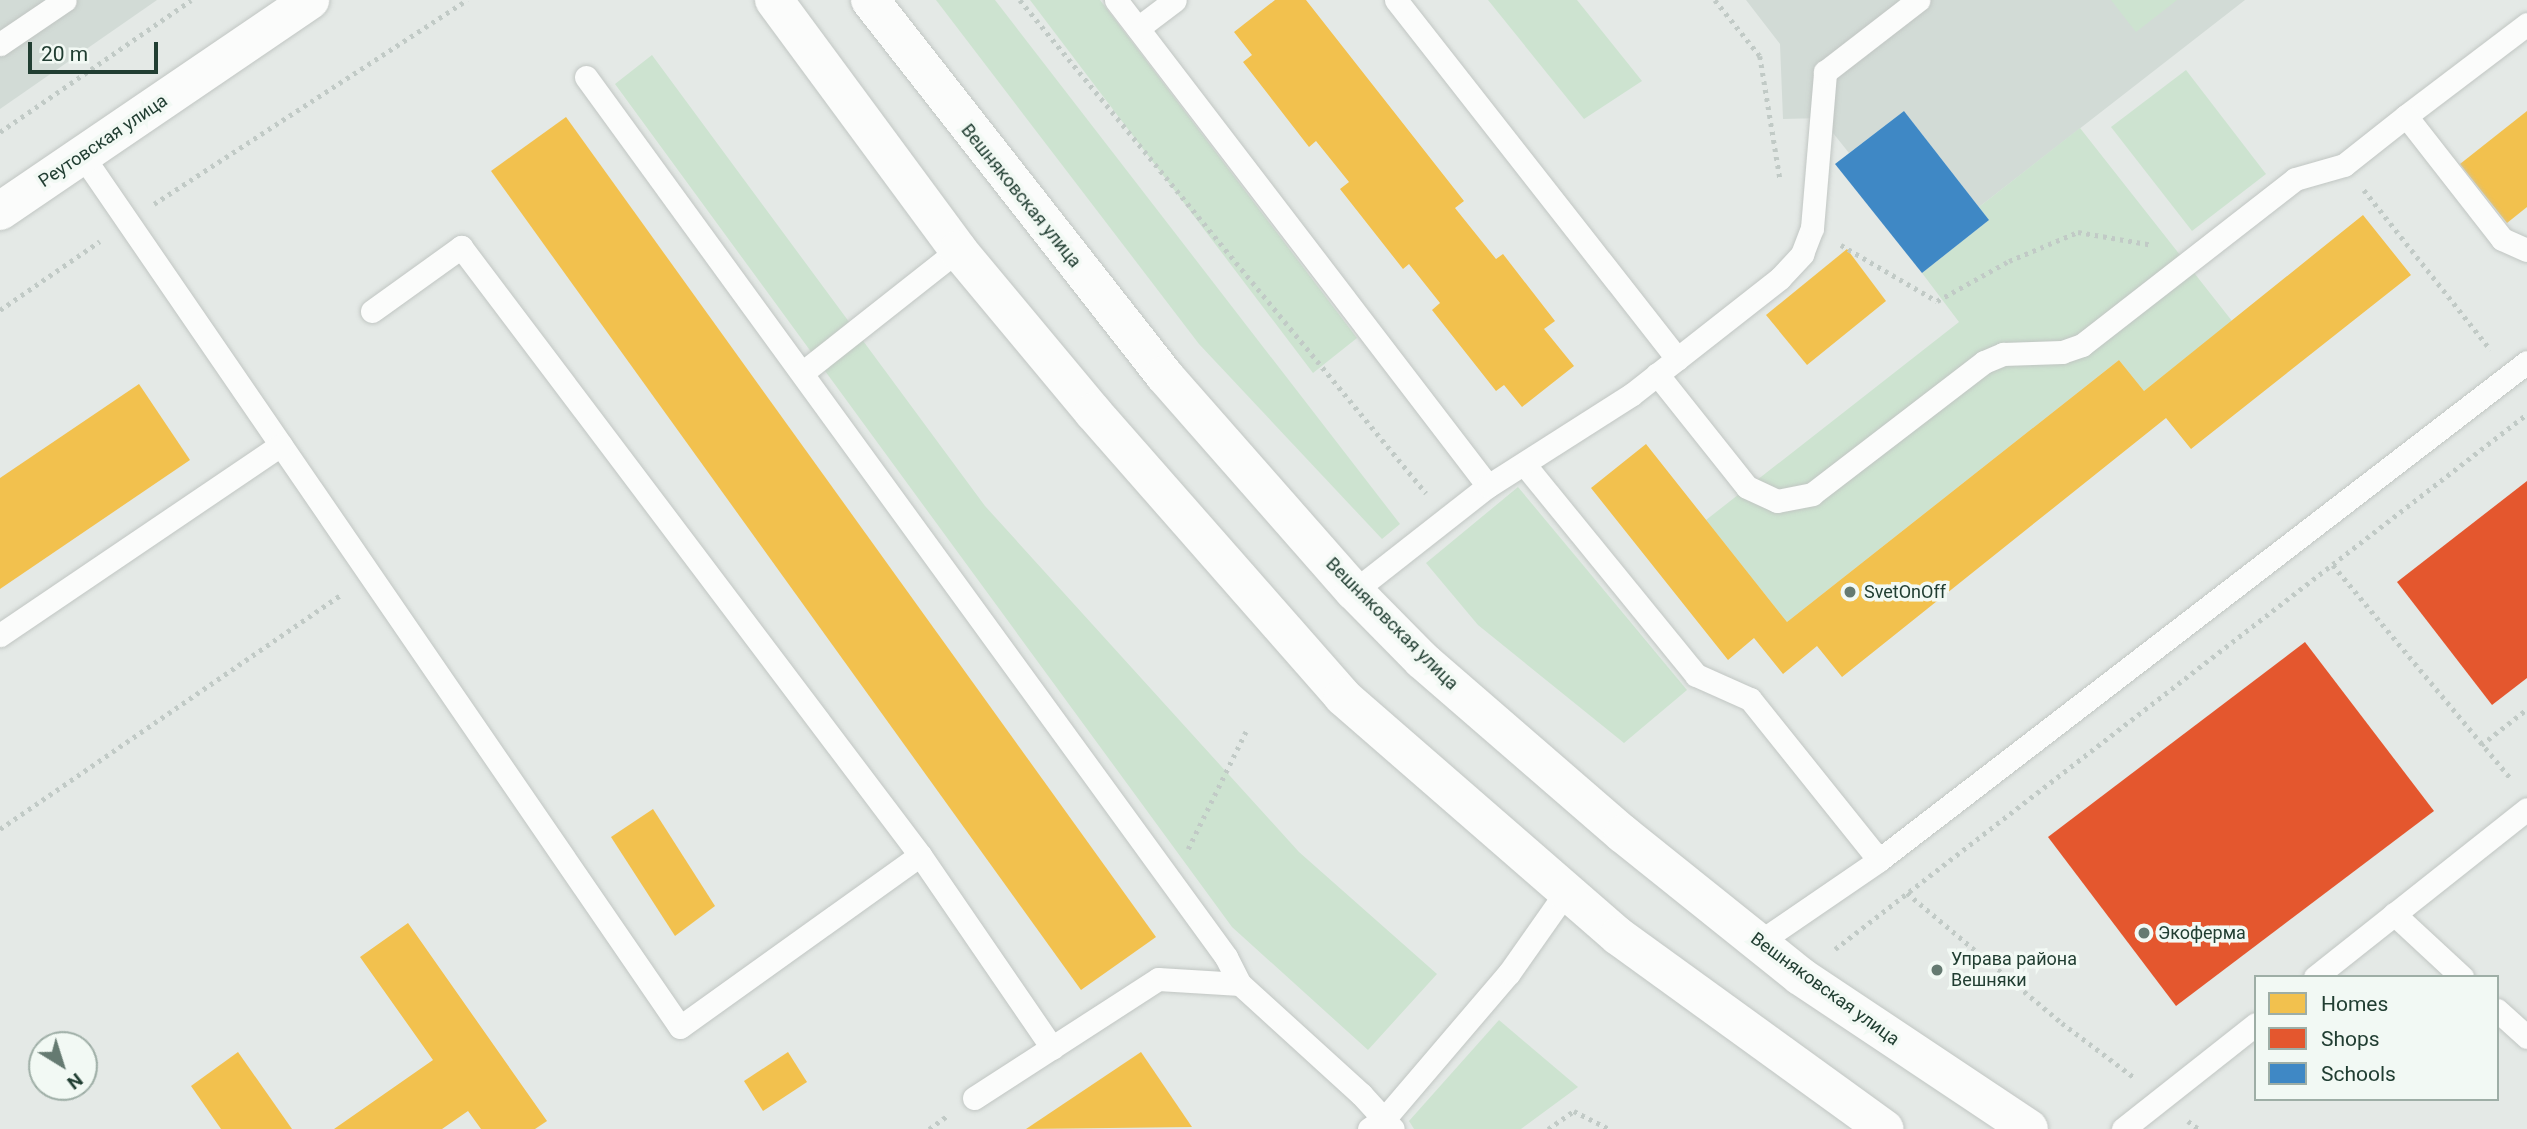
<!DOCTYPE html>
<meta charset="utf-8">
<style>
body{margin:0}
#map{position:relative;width:2527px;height:1129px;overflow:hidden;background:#e4e9e6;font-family:Roboto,sans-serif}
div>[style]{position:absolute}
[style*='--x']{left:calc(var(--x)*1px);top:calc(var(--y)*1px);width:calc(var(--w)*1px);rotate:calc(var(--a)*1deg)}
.built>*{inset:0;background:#d2dbd6}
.green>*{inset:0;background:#cde3d0}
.homes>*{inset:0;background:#f2c14e}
.shops>*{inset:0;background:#e4572e}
.schools>*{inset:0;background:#3f88c5}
.path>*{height:4.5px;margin-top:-2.25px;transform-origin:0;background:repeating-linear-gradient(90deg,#c1cac6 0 3.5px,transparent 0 8.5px)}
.roads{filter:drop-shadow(0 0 2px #c1c6c3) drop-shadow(0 0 2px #c1c6c3)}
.service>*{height:23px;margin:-11.5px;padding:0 11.5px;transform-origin:11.5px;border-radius:11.5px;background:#fbfcfb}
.tertiary>*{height:38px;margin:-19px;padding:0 19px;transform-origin:19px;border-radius:19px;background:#fbfcfb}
.secondary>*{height:38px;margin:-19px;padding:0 19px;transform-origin:19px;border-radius:19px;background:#fbfcfb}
.dots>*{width:19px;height:19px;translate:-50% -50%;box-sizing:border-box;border:4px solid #f2f9f4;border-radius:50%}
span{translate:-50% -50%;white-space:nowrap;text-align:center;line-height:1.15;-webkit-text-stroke:7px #f2f9f4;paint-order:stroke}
.street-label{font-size:18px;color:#213e32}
.poi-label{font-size:18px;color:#213e32}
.left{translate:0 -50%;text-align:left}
.legend{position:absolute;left:2254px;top:975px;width:245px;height:126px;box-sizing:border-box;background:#f2f9f4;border:2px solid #9eaea6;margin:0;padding:9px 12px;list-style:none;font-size:21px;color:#213e32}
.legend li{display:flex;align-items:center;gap:14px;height:35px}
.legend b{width:35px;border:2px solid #9eaea6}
.north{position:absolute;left:28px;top:1031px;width:70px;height:70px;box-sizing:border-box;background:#f2f9f4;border:2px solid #9eaea6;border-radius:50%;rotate:142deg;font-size:19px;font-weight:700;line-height:28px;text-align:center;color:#213e32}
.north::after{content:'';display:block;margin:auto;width:24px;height:32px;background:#657a71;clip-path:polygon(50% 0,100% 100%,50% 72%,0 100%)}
.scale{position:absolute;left:28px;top:42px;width:130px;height:32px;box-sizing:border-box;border:4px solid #213e32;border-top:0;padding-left:9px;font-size:21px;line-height:24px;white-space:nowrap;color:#213e32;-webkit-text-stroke:5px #f2f9f4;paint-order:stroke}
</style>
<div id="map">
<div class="built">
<div style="clip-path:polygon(0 0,157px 0,0 109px)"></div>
<div style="clip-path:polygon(1746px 0,2245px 0,1979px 207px,1904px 111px,1849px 153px,1821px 118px,1783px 119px,1780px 44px)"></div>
</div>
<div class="green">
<div style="clip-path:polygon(936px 0,995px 0,1400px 524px,1382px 539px,1199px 344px)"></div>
<div style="clip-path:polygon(1030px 0,1100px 0,1357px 338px,1313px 373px)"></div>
<div style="clip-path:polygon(1488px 0,1577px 0,1642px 81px,1584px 119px)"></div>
<div style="clip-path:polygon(2111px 0,2177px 0,2136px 32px)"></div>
<div style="clip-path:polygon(652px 55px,985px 506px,1299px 852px,1437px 974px,1368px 1050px,1232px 927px,615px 84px)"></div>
<div style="clip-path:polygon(2186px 70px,2266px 174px,2192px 231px,2111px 127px)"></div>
<div style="clip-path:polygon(2080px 128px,2232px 321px,2144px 391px,2119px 360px,1787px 622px,1706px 520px,1959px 322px,1922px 273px,1989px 220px,1979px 207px)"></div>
<div style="clip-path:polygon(1518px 487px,1687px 690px,1624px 743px,1478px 625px,1426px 563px)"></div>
<div style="clip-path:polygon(1499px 1020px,1578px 1087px,1521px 1129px,1414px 1129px,1409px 1121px)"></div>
</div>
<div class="homes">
<div style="clip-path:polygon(1275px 0,1306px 0,1464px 201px,1455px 208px,1496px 259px,1503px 254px,1555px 321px,1544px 329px,1574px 366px,1522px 407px,1504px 385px,1496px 391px,1432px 310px,1440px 303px,1409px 264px,1403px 269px,1340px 189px,1349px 182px,1316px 141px,1309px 147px,1243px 62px,1252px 55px,1234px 32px)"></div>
<div style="clip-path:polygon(2527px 111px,2527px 207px,2507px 223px,2460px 164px)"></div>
<div style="clip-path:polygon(566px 117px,1156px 937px,1081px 990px,491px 171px)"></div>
<div style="clip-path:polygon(2363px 215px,2411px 275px,2191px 449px,2166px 418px,1842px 677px,1817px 646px,1783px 674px,1754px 638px,1728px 660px,1591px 488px,1646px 444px,1787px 622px,2119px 360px,2144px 391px)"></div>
<div style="clip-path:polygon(1847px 249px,1886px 301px,1807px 365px,1766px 315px)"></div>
<div style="clip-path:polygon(139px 384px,190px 460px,0 589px,0 478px)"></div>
<div style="clip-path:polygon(653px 809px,715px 906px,675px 936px,611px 837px)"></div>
<div style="clip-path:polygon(408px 923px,547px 1121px,535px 1129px,481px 1129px,468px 1111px,442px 1129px,334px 1129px,433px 1060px,360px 957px)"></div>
<div style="clip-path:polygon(238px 1052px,292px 1129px,221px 1129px,191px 1086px)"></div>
<div style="clip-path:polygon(788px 1052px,807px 1082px,763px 1111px,744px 1081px)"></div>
<div style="clip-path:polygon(1141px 1052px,1192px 1127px,1026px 1129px)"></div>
</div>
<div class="shops">
<div style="clip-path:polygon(2527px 481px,2527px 678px,2492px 705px,2397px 582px)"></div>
<div style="clip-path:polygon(2305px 642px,2434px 811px,2176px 1006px,2048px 837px)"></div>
</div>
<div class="schools">
<div style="clip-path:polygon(1904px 111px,1989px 220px,1922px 273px,1835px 164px)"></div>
</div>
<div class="path">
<div style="--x:1020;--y:0;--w:639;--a:50.53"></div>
<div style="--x:1715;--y:0;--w:72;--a:51.2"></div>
<div style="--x:1760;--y:56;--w:124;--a:80.7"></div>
<div style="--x:0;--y:132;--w:232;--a:-34.6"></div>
<div style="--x:2364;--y:190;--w:204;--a:51.6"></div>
<div style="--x:154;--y:204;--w:374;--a:-33.1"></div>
<div style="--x:1841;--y:245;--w:111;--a:30.3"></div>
<div style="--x:1937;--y:301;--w:82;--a:-29.1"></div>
<div style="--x:2009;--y:261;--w:75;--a:-22.8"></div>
<div style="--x:2078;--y:232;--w:76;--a:9.8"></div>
<div style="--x:0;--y:310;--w:121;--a:-34.6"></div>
<div style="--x:2333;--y:565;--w:278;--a:50.2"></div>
<div style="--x:2481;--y:745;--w:58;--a:-38"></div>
<div style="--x:0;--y:829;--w:416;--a:-34.5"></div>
<div style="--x:1188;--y:849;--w:131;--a:-63.8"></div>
<div style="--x:1907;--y:893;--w:202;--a:40"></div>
<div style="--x:2062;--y:1023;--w:91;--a:37"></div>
<div style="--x:1835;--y:949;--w:875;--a:-37.71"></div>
<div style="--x:2188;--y:1121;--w:14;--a:36"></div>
<div style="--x:929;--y:1129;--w:22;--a:-36"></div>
<div style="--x:1548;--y:1129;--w:32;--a:-35"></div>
<div style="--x:1574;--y:1111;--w:39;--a:27"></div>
</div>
<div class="roads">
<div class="service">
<div style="--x:1116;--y:0;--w:612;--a:52.57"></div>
<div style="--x:1396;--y:0;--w:456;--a:51.9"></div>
<div style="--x:1138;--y:28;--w:46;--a:-37.1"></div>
<div style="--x:0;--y:44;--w:78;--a:-34.1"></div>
<div style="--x:586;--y:77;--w:1088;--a:53.97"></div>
<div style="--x:1226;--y:957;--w:30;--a:63"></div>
<div style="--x:1240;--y:984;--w:164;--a:42.3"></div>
<div style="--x:1361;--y:1094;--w:47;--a:47.6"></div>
<div style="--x:2406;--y:116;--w:152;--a:-37.2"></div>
<div style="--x:82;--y:155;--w:1057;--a:55.56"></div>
<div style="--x:680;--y:1027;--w:295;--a:-35.6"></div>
<div style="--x:920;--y:855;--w:234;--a:55.6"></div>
<div style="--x:372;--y:311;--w:110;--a:-35.7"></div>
<div style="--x:461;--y:247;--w:762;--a:52.95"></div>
<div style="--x:802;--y:373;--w:199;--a:-38.3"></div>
<div style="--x:1657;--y:374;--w:144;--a:51.5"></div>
<div style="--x:1747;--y:487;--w:33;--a:25"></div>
<div style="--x:1777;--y:501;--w:36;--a:-11"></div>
<div style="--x:1812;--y:494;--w:217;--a:-37.5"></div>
<div style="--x:1984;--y:362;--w:21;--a:-23"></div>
<div style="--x:2003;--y:354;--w:59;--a:-1.9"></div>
<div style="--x:2062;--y:352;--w:21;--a:-19"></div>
<div style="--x:2082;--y:345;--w:270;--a:-37.9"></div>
<div style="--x:2295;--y:179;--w:51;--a:-15.9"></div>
<div style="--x:2344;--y:165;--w:79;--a:-38.3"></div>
<div style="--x:2406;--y:116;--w:156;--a:52"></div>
<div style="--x:2502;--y:239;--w:27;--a:24"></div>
<div style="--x:1524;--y:464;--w:272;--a:50.8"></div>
<div style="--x:1696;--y:675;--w:59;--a:24"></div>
<div style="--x:1750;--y:699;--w:206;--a:51.3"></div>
<div style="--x:1354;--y:591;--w:170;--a:-38.1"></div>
<div style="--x:1488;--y:486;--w:169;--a:-32.5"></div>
<div style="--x:1631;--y:395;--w:189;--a:-38.1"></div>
<div style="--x:1780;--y:278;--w:33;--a:-47"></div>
<div style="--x:1802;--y:254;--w:28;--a:-69"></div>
<div style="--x:1812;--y:228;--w:157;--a:-85.2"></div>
<div style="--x:1825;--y:72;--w:118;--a:-37.7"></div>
<div style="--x:0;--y:635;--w:339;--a:-34.1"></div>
<div style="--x:2394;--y:914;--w:93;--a:42.8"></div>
<div style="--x:1758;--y:943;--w:147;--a:-34.4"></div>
<div style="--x:1879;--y:860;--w:817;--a:-37.54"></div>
<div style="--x:2315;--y:977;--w:270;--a:-38.4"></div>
<div style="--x:2497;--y:1010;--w:40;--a:42"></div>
<div style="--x:974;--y:1098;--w:219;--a:-32.9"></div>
<div style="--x:1158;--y:979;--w:82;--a:3.5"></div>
<div style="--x:1369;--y:1129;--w:19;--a:-35"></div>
<div style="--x:1385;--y:1118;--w:191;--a:-49.5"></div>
<div style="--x:1509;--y:973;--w:99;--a:-54.9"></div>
<div style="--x:2123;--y:1129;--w:169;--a:-38.3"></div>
</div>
<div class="tertiary">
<div style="--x:0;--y:211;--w:375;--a:-34.2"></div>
</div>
<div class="secondary">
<div style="--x:774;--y:0;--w:310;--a:53.6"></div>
<div style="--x:958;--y:250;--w:211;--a:50.2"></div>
<div style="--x:1093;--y:412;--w:379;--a:48.7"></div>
<div style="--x:1343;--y:697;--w:364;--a:41"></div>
<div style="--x:1618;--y:936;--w:329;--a:35.9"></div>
<div style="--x:870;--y:0;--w:477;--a:51.9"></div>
<div style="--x:1164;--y:375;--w:288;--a:48.7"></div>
<div style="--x:1354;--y:591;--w:97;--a:45.4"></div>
<div style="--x:1422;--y:660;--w:266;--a:40.9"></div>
<div style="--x:1623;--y:834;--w:227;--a:38.7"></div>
<div style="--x:1800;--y:976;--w:275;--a:33.7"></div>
</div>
</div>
<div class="dots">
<div style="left:1850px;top:592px;background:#657a71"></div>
<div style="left:2144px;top:933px;background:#657a71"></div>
<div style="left:1937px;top:970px;background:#657a71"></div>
</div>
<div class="street-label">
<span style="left:103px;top:141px;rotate:-34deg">Реутовская улица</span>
<span style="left:1021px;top:196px;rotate:51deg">Вешняковская улица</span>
<span style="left:1392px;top:624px;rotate:45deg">Вешняковская улица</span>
<span style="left:1825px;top:989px;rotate:36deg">Вешняковская улица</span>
</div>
<div class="poi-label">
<span class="left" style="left:1864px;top:592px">SvetOnOff</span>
<span class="left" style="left:2158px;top:933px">Экоферма</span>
<span class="left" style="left:1951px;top:970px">Управа района<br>Вешняки</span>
</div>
<ul class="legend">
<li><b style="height:19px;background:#f2c14e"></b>Homes</li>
<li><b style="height:19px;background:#e4572e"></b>Shops</li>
<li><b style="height:19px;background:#3f88c5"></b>Schools</li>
</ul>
<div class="north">N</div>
<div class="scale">20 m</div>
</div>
